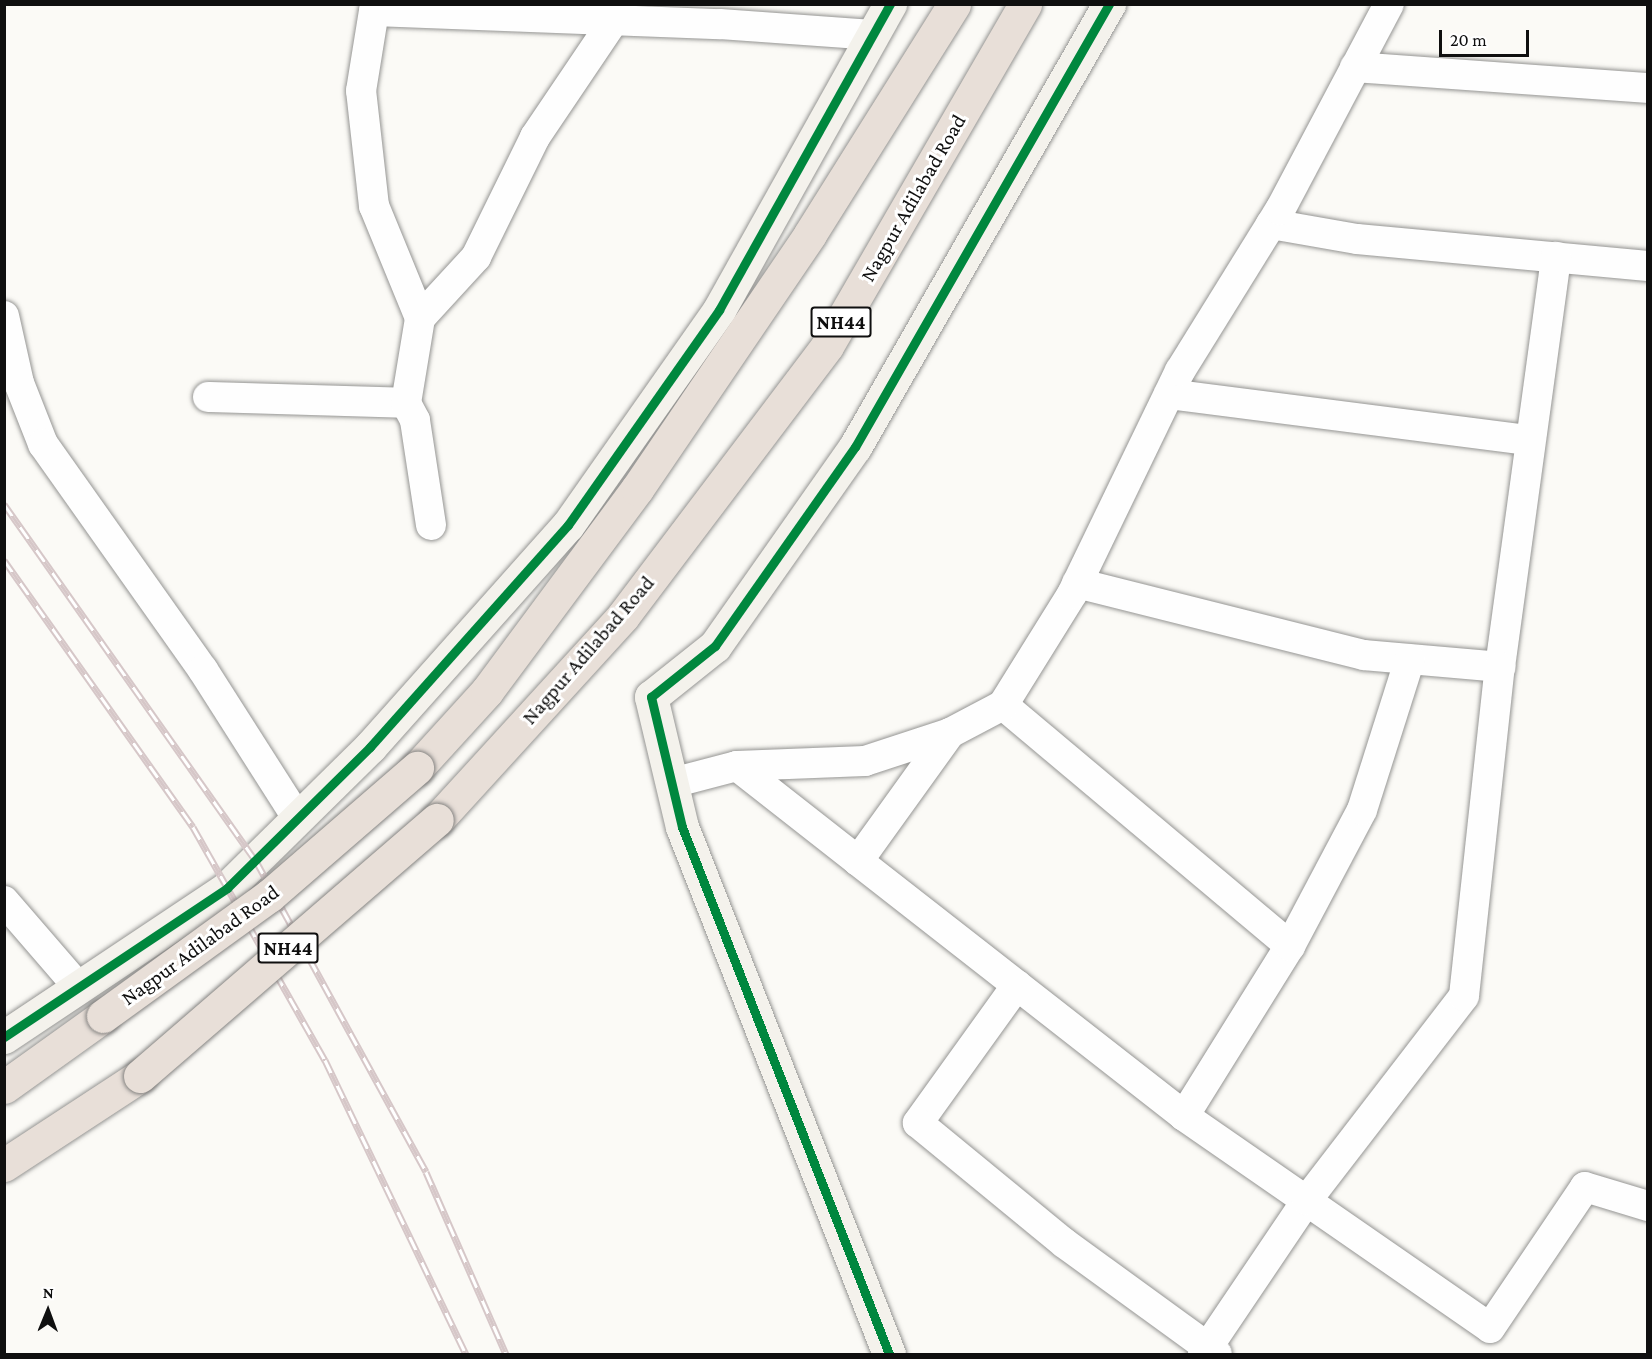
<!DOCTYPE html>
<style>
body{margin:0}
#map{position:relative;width:1652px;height:1359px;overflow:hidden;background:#fbfaf6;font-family:"Crimson Pro",serif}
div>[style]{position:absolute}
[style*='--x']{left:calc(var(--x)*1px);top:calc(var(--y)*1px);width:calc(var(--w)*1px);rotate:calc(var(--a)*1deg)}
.roads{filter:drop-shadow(0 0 2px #959593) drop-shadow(0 0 2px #959593)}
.street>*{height:30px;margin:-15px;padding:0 15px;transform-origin:15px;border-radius:15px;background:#fefefe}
.secondary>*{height:33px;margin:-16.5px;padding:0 16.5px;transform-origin:16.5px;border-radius:16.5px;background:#f4f2ec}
.highway>*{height:33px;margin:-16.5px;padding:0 16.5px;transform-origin:16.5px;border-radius:16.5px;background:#e8dfd8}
.rail>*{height:7px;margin-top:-3.5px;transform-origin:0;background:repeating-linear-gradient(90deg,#fff 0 14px,#d6c7c8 0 28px);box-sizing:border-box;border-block:2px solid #d6c7c8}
.bridges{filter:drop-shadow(0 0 2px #838280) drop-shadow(0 0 2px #838280)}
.highway-bridge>*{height:33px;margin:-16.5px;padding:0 16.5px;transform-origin:16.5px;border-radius:16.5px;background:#e8dfd8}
.cycleway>*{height:9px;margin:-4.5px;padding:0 4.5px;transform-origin:4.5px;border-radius:4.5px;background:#00873e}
span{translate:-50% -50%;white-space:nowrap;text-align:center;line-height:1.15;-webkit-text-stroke:6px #fff;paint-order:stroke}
.shield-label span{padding:2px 4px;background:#fff;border:2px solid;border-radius:4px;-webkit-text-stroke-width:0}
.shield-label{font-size:20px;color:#0f0f0f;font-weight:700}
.street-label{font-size:21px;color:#0f0f0f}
.frame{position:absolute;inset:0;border:6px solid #0f0f0f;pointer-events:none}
.north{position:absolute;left:18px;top:1281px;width:60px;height:60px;-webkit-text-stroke:4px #fff;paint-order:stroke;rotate:1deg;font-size:16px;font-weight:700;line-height:24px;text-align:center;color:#0f0f0f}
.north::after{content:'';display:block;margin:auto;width:21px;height:27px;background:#0f0f0f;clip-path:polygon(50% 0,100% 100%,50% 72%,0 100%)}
.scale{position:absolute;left:1439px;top:30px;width:90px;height:27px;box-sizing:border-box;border:3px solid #0f0f0f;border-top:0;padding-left:8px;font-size:18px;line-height:21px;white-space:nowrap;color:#0f0f0f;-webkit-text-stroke:4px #fff;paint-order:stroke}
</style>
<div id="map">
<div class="roads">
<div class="street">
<div style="--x:1355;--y:67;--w:294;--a:4.1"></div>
<div style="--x:1271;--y:224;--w:87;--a:9.9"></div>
<div style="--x:1357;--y:239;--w:292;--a:5.3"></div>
<div style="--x:4;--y:316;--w:69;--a:77.4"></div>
<div style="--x:19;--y:383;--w:66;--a:68.5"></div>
<div style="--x:43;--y:444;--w:277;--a:54.7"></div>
<div style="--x:203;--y:670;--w:177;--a:57.5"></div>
<div style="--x:420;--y:318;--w:83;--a:-47.4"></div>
<div style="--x:476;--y:257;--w:134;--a:-63.8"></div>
<div style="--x:535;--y:137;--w:141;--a:-56"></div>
<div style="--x:614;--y:20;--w:16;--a:-86"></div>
<div style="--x:1169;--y:394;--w:363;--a:7.3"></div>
<div style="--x:208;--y:397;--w:198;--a:1.7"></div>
<div style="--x:431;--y:525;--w:106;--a:-98.7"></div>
<div style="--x:415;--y:420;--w:19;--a:-118"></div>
<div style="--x:406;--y:403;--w:86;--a:-80.6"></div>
<div style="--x:420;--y:318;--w:121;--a:-112.3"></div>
<div style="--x:374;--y:206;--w:116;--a:-96.4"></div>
<div style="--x:361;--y:91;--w:81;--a:-80.8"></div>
<div style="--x:374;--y:11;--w:346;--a:2.2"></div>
<div style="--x:720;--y:24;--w:153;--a:4.1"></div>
<div style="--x:1077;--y:583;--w:296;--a:14.1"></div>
<div style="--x:1364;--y:655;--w:137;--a:5"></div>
<div style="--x:1500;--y:667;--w:414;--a:-82.2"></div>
<div style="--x:1003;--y:705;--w:375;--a:40"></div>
<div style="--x:737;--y:766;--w:154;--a:38.1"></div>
<div style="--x:858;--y:861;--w:158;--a:-54.3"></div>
<div style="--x:672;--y:783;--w:67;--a:-14.7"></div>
<div style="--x:737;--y:766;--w:128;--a:-2.2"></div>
<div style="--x:865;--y:761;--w:89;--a:-18.2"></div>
<div style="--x:950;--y:733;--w:60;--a:-27.8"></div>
<div style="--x:1003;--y:705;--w:131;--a:-58.1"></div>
<div style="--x:1072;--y:594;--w:248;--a:-64.2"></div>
<div style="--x:1180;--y:371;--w:190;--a:-58.2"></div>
<div style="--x:1280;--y:210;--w:233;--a:-62.1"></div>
<div style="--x:858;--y:861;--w:414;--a:38"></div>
<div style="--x:1184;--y:1116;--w:200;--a:-58.1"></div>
<div style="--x:1290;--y:946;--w:154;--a:-62.1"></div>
<div style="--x:1362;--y:810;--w:158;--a:-72.4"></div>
<div style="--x:4;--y:901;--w:115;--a:49.2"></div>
<div style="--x:1017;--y:985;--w:170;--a:125.7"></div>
<div style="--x:918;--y:1123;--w:189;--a:39.4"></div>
<div style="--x:1064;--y:1243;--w:189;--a:36"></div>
<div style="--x:1184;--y:1116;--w:372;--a:34.7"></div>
<div style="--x:1490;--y:1328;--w:170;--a:-56"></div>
<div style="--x:1585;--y:1187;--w:66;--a:16.8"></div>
<div style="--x:1203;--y:1354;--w:186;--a:-56"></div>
<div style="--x:1307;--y:1200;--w:257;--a:-52.4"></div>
<div style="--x:1464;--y:996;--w:331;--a:-83.8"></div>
</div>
<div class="secondary">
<div style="--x:4;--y:1037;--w:268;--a:-33.7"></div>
<div style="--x:227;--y:888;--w:201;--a:-44.6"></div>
<div style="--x:370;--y:747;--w:297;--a:-48.3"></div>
<div style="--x:568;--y:525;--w:263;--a:-54.9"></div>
<div style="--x:719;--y:310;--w:351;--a:-60.8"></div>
<div style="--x:889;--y:1354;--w:566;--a:-111.44"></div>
<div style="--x:682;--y:827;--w:134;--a:-103.4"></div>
<div style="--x:651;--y:697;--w:82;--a:-38.6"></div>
<div style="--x:715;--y:646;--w:243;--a:-54.9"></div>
<div style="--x:855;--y:447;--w:511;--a:-60.17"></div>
</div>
<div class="highway">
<div style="--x:417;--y:768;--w:104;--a:-47.7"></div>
<div style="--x:487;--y:691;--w:252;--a:-53.4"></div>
<div style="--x:637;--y:489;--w:308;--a:-55.8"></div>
<div style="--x:810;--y:234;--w:271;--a:-57.9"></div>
<div style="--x:437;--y:820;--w:276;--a:-47.6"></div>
<div style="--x:623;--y:616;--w:338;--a:-52.9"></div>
<div style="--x:827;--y:346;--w:395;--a:-59.9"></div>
<div style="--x:4;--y:1087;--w:122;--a:-35.6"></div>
<div style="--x:4;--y:1165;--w:163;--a:-33.2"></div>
</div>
</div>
<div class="rail">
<div style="--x:4;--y:504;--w:437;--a:54.8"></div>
<div style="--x:256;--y:861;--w:354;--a:61.3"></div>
<div style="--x:426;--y:1172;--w:199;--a:66.3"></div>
<div style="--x:4;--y:560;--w:327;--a:54.7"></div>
<div style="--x:193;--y:827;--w:268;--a:60.5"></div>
<div style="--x:325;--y:1060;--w:326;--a:64.4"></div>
</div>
<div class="bridges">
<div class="highway-bridge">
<div style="--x:103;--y:1016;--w:205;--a:-35.9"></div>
<div style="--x:269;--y:896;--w:196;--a:-40.9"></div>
<div style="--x:140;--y:1076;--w:392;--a:-40.8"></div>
</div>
</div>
<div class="cycleway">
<div style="--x:4;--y:1037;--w:268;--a:-33.7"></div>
<div style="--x:227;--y:888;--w:201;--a:-44.6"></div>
<div style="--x:370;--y:747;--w:297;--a:-48.3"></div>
<div style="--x:568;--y:525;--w:263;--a:-54.9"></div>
<div style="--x:719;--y:310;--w:351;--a:-60.8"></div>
<div style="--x:889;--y:1354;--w:566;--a:-111.44"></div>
<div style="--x:682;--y:827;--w:134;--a:-103.4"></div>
<div style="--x:651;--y:697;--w:82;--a:-38.6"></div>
<div style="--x:715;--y:646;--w:243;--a:-54.9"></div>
<div style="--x:855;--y:447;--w:511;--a:-60.17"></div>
</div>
<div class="shield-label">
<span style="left:841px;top:322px">NH44</span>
<span style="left:288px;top:948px">NH44</span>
</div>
<div class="street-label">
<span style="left:913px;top:198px;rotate:-60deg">Nagpur Adilabad Road</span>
<span style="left:588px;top:650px;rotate:-49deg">Nagpur Adilabad Road</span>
<span style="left:200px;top:945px;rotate:-36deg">Nagpur Adilabad Road</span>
</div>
<div class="frame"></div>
<div class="north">N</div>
<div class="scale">20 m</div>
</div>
